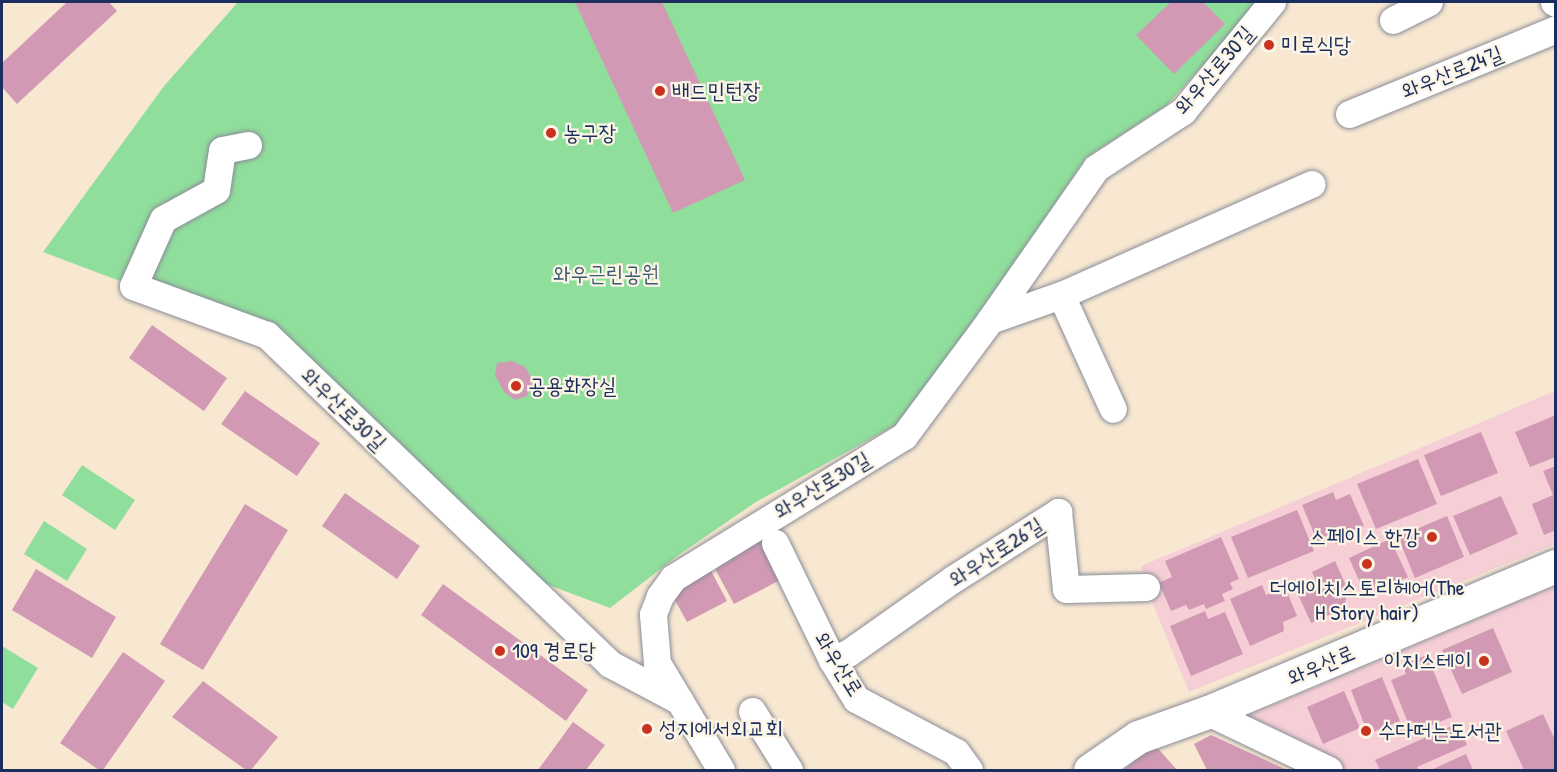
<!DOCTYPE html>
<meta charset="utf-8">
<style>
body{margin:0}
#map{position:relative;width:1557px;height:772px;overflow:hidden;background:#f8e8d2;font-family:"Patrick Hand","Poor Story",sans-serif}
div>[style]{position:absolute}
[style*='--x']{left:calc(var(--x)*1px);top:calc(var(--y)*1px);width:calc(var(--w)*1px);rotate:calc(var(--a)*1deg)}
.built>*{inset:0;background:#f6cfd6}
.green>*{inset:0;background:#90de9c}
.building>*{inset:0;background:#d199b4}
.roads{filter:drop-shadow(0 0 2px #8a8c98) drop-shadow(0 0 2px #8a8c98)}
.street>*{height:27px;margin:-13.5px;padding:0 13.5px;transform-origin:13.5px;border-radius:13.5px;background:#fff}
.secondary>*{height:33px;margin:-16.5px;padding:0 16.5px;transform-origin:16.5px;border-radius:16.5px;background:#fff}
.dots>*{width:16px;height:16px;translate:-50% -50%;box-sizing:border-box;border:3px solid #fcf5e5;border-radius:50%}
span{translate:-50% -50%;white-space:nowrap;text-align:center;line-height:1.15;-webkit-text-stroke:4.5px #fcf5e5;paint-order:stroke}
.poi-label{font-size:22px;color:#1b2f5e}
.left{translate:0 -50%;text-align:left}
.right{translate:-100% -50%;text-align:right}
.street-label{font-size:22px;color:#1b2f5e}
.park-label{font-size:22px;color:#385b6e}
.frame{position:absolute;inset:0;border:3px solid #1b2f5e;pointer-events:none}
</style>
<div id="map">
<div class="built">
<div style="clip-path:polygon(1555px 391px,1555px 544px,1189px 692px,1146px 587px,1141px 566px)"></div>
<div style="clip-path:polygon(1555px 586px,1555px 770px,1329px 770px,1231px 723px)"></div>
</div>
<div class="green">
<div style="clip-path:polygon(238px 2px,1260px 2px,1167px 105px,1086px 158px,910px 417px,756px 502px,680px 554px,610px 608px,530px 578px,273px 331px,125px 283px,43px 252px,164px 86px)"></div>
<div style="clip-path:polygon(82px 465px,135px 500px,115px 530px,62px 495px)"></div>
<div style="clip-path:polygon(44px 521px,87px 549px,67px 581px,24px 554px)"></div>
<div style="clip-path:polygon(2px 646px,38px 668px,13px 709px,2px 702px)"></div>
</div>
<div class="building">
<div style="clip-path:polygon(67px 2px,109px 2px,117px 11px,17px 104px,2px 87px,2px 63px)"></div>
<div style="clip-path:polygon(575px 2px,662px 2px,745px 180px,673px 213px)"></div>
<div style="clip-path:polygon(1171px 2px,1203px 2px,1225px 24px,1174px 74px,1136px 35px)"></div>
<div style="clip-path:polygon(152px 325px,227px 378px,204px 411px,129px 358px)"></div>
<div style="clip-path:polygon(512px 361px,525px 367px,533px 380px,527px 396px,515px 400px,504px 392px,495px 375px,497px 363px)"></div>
<div style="clip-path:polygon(245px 391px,320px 443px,297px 476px,221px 424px)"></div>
<div style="clip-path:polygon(1556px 415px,1556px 457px,1530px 467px,1515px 432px)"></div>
<div style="clip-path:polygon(1481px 432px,1498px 473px,1441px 496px,1424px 455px)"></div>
<div style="clip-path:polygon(1418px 459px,1437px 504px,1376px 529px,1357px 484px)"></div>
<div style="clip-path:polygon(1556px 466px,1556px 530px,1544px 535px,1532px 504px,1553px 495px,1543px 471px)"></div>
<div style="clip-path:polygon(1333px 492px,1336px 500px,1350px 494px,1364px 526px,1352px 531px,1354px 537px,1336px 545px,1333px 537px,1318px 543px,1302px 505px)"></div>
<div style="clip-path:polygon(345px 493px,420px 546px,397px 579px,322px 526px)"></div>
<div style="clip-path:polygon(1501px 496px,1518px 534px,1470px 555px,1453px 516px)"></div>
<div style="clip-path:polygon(245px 504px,288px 530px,203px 670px,160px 644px)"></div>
<div style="clip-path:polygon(1297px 510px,1314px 551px,1248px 578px,1231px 537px)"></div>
<div style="clip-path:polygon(1447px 516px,1464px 557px,1415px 578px,1398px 537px)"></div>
<div style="clip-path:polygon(1221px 537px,1239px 579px,1230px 583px,1233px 589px,1222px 594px,1225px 601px,1206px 609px,1204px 604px,1189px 610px,1186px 605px,1171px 611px,1159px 583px,1172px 577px,1165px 561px)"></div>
<div style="clip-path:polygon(763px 539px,784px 578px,734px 604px,713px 565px)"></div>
<div style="clip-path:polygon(1390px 539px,1408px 577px,1366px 596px,1349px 558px)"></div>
<div style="clip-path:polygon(1335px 561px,1348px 590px,1344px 608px,1311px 623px,1296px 590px,1316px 581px,1312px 572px)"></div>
<div style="clip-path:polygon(36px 569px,116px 617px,92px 658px,12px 610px)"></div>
<div style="clip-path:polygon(710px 569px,727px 601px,687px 622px,670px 591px)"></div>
<div style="clip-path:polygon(443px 584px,588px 690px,566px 721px,421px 615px)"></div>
<div style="clip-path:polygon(1262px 585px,1266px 595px,1285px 587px,1297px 616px,1283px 622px,1284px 631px,1250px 646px,1230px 599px)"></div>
<div style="clip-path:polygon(1205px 611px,1208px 619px,1225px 612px,1243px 654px,1191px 676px,1170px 626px)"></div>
<div style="clip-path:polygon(1493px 628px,1512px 672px,1462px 694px,1442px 650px)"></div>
<div style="clip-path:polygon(123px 652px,165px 681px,103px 770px,99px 770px,60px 743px)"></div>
<div style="clip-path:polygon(1427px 655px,1452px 717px,1412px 733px,1391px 680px,1406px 674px,1402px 665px)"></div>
<div style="clip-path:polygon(1382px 677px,1400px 721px,1368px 734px,1351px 690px)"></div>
<div style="clip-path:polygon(203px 681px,278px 737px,251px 770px,246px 770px,172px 717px)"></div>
<div style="clip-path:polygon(1344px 691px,1360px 728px,1323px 744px,1307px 707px)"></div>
<div style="clip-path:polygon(1543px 714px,1556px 742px,1556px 770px,1524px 770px,1506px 731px)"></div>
<div style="clip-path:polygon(573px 722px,605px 745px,586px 770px,538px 770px)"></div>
<div style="clip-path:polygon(1458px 723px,1467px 745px,1417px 767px,1419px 770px,1380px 770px,1375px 760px)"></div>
<div style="clip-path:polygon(1211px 735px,1287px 770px,1207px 770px,1194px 744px)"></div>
<div style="clip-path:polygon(1154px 744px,1177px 770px,1124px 770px)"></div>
<div style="clip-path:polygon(1466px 754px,1473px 770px,1434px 770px,1433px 769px)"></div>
</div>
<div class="roads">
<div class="street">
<div style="--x:1554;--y:2;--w:2;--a:27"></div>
<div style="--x:1393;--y:20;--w:40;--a:-26.6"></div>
<div style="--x:1349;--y:114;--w:224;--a:-22.3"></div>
<div style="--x:248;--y:145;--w:26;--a:169"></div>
<div style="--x:222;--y:150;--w:40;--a:98.5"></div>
<div style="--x:216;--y:190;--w:60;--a:151.3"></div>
<div style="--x:163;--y:219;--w:73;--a:114.1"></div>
<div style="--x:133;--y:286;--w:143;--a:20.1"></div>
<div style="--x:267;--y:335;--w:475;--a:43.8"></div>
<div style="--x:610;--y:664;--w:79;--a:27.9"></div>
<div style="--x:1061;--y:295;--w:125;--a:65.5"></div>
<div style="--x:990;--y:320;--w:75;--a:-19.4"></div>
<div style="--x:1061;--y:295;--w:274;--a:-23.9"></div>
<div style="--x:775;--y:543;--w:130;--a:64"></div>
<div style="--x:832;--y:660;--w:46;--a:58.4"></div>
<div style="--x:856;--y:699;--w:113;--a:27.9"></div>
<div style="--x:956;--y:752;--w:22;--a:54"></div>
<div style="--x:832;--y:660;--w:17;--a:-24"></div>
<div style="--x:848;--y:653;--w:128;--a:-35.2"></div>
<div style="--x:953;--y:579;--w:125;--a:-32.5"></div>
<div style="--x:1058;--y:512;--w:77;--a:84.1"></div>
<div style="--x:1066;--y:589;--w:80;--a:-1.4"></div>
<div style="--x:752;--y:711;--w:70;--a:57.9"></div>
<div style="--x:1208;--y:712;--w:134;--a:25.6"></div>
<div style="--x:721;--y:770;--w:125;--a:-120.9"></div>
<div style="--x:657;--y:663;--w:49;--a:-94.7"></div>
<div style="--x:653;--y:614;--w:19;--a:-69"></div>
<div style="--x:660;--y:596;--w:22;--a:-54"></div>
<div style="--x:673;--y:578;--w:271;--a:-31.6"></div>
<div style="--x:904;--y:436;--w:144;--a:-53.4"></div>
<div style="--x:990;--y:320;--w:185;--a:-55.1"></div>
<div style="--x:1096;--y:168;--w:104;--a:-33.2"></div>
<div style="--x:1183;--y:111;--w:141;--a:-50.8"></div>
</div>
<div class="secondary">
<div style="--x:1090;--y:770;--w:58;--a:-34.5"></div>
<div style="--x:1138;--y:737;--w:74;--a:-19.7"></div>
<div style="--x:1208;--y:712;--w:377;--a:-22.8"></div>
</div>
</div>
<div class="dots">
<div style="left:1269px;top:45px;background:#c8321e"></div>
<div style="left:660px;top:91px;background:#c8321e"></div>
<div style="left:551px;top:133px;background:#c8321e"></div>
<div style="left:516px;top:386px;background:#c8321e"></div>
<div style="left:1432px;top:537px;background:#c8321e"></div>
<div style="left:1367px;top:564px;background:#c8321e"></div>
<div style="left:500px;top:651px;background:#c8321e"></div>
<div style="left:1484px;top:661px;background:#c8321e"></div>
<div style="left:647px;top:729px;background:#c8321e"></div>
<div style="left:1366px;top:731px;background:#c8321e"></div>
</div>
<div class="poi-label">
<span class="left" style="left:1281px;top:45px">미로식당</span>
<span class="left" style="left:672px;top:91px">배드민턴장</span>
<span class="left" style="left:563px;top:133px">농구장</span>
<span class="left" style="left:528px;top:386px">공용화장실</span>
<span class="right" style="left:1420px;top:537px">스페이스 한강</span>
<span style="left:1367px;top:600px">더에이치스토리헤어(The<br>H Story hair)</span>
<span class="left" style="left:512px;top:651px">109 경로당</span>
<span class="right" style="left:1472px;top:661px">이지스테이</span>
<span class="left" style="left:659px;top:729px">성지에서외교회</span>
<span class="left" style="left:1378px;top:731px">수다떠는도서관</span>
</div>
<div class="street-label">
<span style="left:1214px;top:70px;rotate:-49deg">와우산로30길</span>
<span style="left:1452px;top:72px;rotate:-22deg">와우산로24길</span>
<span style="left:344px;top:409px;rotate:44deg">와우산로30길</span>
<span style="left:822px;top:485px;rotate:-31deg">와우산로30길</span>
<span style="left:996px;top:552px;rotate:-33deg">와우산로26길</span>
<span style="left:839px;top:664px;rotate:58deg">와우산로</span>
<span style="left:1321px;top:665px;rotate:-23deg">와우산로</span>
</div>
<div class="park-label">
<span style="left:606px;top:274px">와우근린공원</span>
</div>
<div class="frame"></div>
</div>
